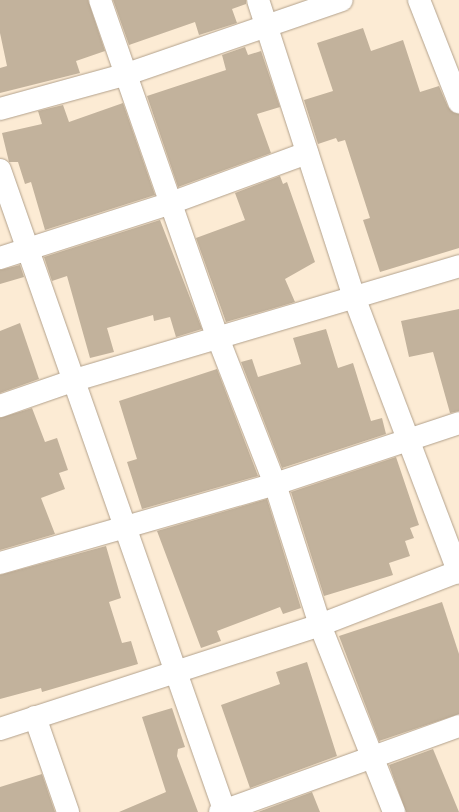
<!DOCTYPE html>
<style>
body{margin:0}
#map{position:relative;width:459px;height:812px;overflow:hidden;background:#fcebd4;font-family:"Sofia Sans Condensed",sans-serif}
div>[style]{position:absolute}
[style*='--x']{left:calc(var(--x)*1px);top:calc(var(--y)*1px);width:calc(var(--w)*1px);rotate:calc(var(--a)*1deg)}
.building>*{inset:0;background:#c2b29c}
.roads{filter:drop-shadow(0 0 1px #b2a18c) drop-shadow(0 0 1px #b2a18c)}
.minor>*{height:22px;margin:-11px;padding:0 11px;transform-origin:11px;border-radius:11px;background:#fff}
span{translate:-50% -50%;white-space:nowrap;text-align:center;line-height:1.15;-webkit-text-stroke:4px #fff;paint-order:stroke}
</style>
<div id="map">
<div class="building">
<div style="clip-path:polygon(0 0,88px 0,105px 51px,76px 61px,80px 73px,0 93px,0 68px,7px 66px,0 33px)"></div>
<div style="clip-path:polygon(113px 0,246px 0,246px 4px,232px 9px,237px 23px,199px 35px,195px 22px,129px 45px)"></div>
<div style="clip-path:polygon(363px 28px,371px 51px,403px 40px,420px 92px,439px 86px,448px 107px,459px 114px,459px 248px,380px 272px,363px 220px,370px 218px,345px 140px,338px 142px,336px 138px,318px 144px,304px 100px,333px 91px,317px 43px)"></div>
<div style="clip-path:polygon(245px 47px,248px 55px,261px 51px,280px 107px,257px 114px,271px 153px,178px 187px,147px 96px,226px 70px,222px 55px)"></div>
<div style="clip-path:polygon(123px 103px,155px 195px,45px 230px,31px 182px,25px 184px,18px 162px,9px 162px,2px 133px,42px 124px,38px 111px,63px 105px,69px 122px)"></div>
<div style="clip-path:polygon(280px 176px,283px 184px,287px 182px,315px 262px,285px 279px,295px 302px,226px 322px,196px 238px,245px 220px,235px 193px)"></div>
<div style="clip-path:polygon(160px 220px,202px 329px,176px 337px,170px 317px,154px 321px,153px 315px,107px 328px,114px 352px,90px 358px,67px 276px,52px 281px,44px 257px)"></div>
<div style="clip-path:polygon(20px 265px,24px 277px,0 284px,0 270px)"></div>
<div style="clip-path:polygon(459px 309px,459px 411px,450px 413px,433px 352px,409px 357px,401px 321px)"></div>
<div style="clip-path:polygon(20px 323px,39px 379px,0 393px,0 331px)"></div>
<div style="clip-path:polygon(326px 329px,338px 368px,353px 363px,371px 421px,382px 418px,386px 434px,282px 468px,241px 362px,252px 359px,258px 377px,301px 364px,293px 338px)"></div>
<div style="clip-path:polygon(217px 369px,258px 476px,142px 509px,127px 462px,137px 459px,119px 401px)"></div>
<div style="clip-path:polygon(32px 408px,45px 442px,57px 438px,68px 470px,59px 473px,65px 489px,41px 498px,55px 534px,0 550px,0 418px)"></div>
<div style="clip-path:polygon(396px 457px,419px 525px,410px 528px,414px 538px,405px 541px,410px 556px,389px 563px,393px 575px,324px 596px,291px 492px)"></div>
<div style="clip-path:polygon(267px 499px,301px 608px,283px 614px,280px 607px,217px 631px,221px 641px,201px 648px,157px 531px)"></div>
<div style="clip-path:polygon(106px 546px,121px 598px,109px 602px,122px 643px,131px 641px,138px 664px,42px 692px,41px 688px,0 699px,0 575px)"></div>
<div style="clip-path:polygon(442px 602px,459px 654px,459px 714px,379px 741px,339px 636px)"></div>
<div style="clip-path:polygon(307px 662px,337px 756px,250px 788px,221px 705px,280px 684px,276px 672px)"></div>
<div style="clip-path:polygon(172px 708px,185px 747px,178px 749px,177px 756px,198px 812px,119px 812px,166px 792px,142px 717px)"></div>
<div style="clip-path:polygon(433px 749px,459px 812px,406px 812px,389px 765px)"></div>
<div style="clip-path:polygon(42px 774px,55px 812px,0 812px,0 787px)"></div>
<div style="clip-path:polygon(312px 792px,320px 812px,258px 812px)"></div>
</div>
<div class="roads">
<div class="minor">
<div style="--x:100;--y:0;--w:358;--a:70.8"></div>
<div style="--x:218;--y:338;--w:157;--a:68.7"></div>
<div style="--x:275;--y:484;--w:148;--a:72.3"></div>
<div style="--x:320;--y:625;--w:201;--a:68.4"></div>
<div style="--x:258;--y:0;--w:312;--a:72.1"></div>
<div style="--x:354;--y:297;--w:295;--a:69.2"></div>
<div style="--x:419;--y:0;--w:110;--a:68.6"></div>
<div style="--x:0;--y:109;--w:132;--a:-15.4"></div>
<div style="--x:127;--y:74;--w:227;--a:-19"></div>
<div style="--x:0;--y:170;--w:680;--a:70.69"></div>
<div style="--x:0;--y:258;--w:180;--a:-17.8"></div>
<div style="--x:171;--y:203;--w:145;--a:-20.2"></div>
<div style="--x:0;--y:406;--w:79;--a:-19.1"></div>
<div style="--x:75;--y:380;--w:401;--a:-16.5"></div>
<div style="--x:0;--y:563;--w:286;--a:-16"></div>
<div style="--x:275;--y:484;--w:194;--a:-18.3"></div>
<div style="--x:35;--y:717;--w:101;--a:70.8"></div>
<div style="--x:0;--y:729;--w:336;--a:-18"></div>
<div style="--x:320;--y:625;--w:149;--a:-21.2"></div>
<div style="--x:220;--y:812;--w:254;--a:-19.8"></div>
</div>
</div>
</div>
